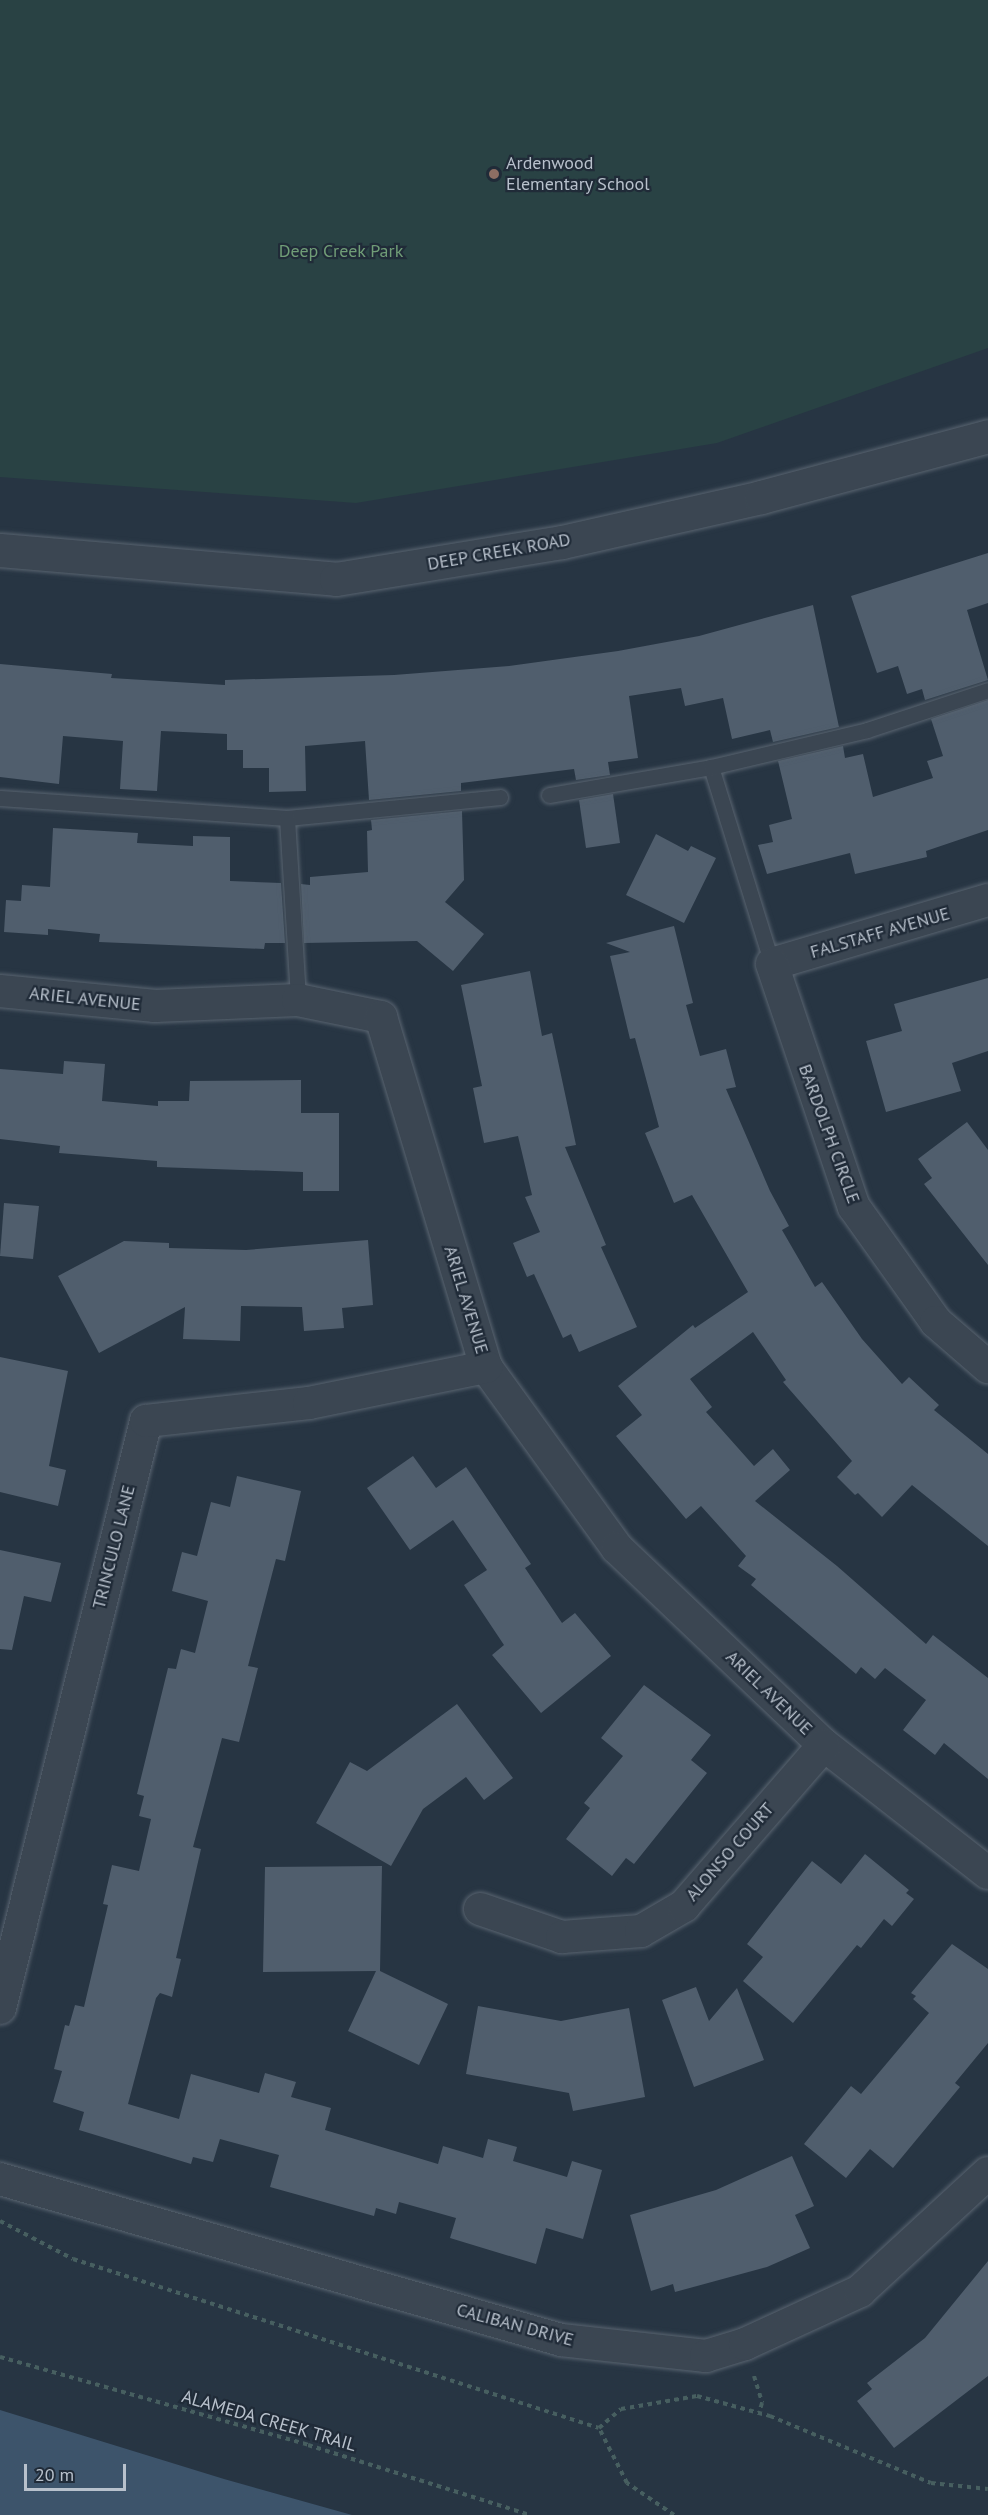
<!DOCTYPE html>
<style>
body{margin:0}
#map{position:relative;width:988px;height:2515px;overflow:hidden;background:#273543;font-family:"PT Sans",sans-serif}
div>[style]{position:absolute}
[style*='--x']{left:calc(var(--x)*1px);top:calc(var(--y)*1px);width:calc(var(--w)*1px);rotate:calc(var(--a)*1deg)}
.green>*{inset:0;background:#294244}
.water>*{inset:0;background:#3d546b}
.building>*{inset:0;background:#505e6d}
.path>*{height:4px;margin-top:-2px;transform-origin:0;background:repeating-linear-gradient(90deg,#475f60 0 4.5px,transparent 0 9px)}
.roads{filter:drop-shadow(0 0 2px #596470) drop-shadow(0 0 2px #596470)}
.service>*{height:15px;margin:-7.5px;padding:0 7.5px;transform-origin:7.5px;border-radius:7.5px;background:#3b4652}
.minor>*{height:32px;margin:-16px;padding:0 16px;transform-origin:16px;border-radius:16px;background:#3b4652}
.tertiary>*{height:33px;margin:-16.5px;padding:0 16.5px;transform-origin:16.5px;border-radius:16.5px;background:#3b4652}
.dots>*{width:16px;height:16px;translate:-50% -50%;box-sizing:border-box;border:3px solid #202b38;border-radius:50%}
span{translate:-50% -50%;white-space:nowrap;text-align:center;line-height:1.15;-webkit-text-stroke:4.5px #202b38;paint-order:stroke}
.poi-label{font-size:18px;color:#b8c1cc}
.left{translate:0 -50%;text-align:left}
.park-label{font-size:18px;color:#709d77}
.street-label{font-size:18px;color:#b8c1cc}
.scale{position:absolute;left:24px;top:2464px;width:102px;height:27px;box-sizing:border-box;border:3px solid #b8c1cc;border-top:0;padding-left:8px;font-size:18px;line-height:21px;white-space:nowrap;color:#b8c1cc;-webkit-text-stroke:4px #202b38;paint-order:stroke}
</style>
<div id="map">
<div class="green">
<div style="clip-path:polygon(0 0,988px 0,988px 348px,717px 443px,356px 503px,0 477px)"></div>
</div>
<div class="water">
<div style="clip-path:polygon(0 2410px,224px 2479px,352px 2515px,0 2515px)"></div>
</div>
<div class="building">
<div style="clip-path:polygon(988px 553px,988px 603px,967px 610px,988px 680px,925px 700px,922px 689px,907px 694px,898px 666px,877px 673px,851px 596px)"></div>
<div style="clip-path:polygon(813px 605px,839px 727px,773px 742px,770px 730px,732px 739px,723px 698px,685px 706px,681px 688px,629px 696px,638px 758px,608px 762px,610px 775px,576px 780px,574px 769px,461px 783px,461px 791px,369px 800px,365px 741px,305px 746px,306px 791px,269px 792px,269px 768px,243px 768px,243px 750px,227px 750px,227px 734px,161px 731px,157px 791px,120px 789px,123px 741px,63px 736px,59px 784px,0 777px,0 664px,112px 674px,111px 678px,225px 685px,225px 680px,394px 675px,509px 666px,618px 651px,699px 636px)"></div>
<div style="clip-path:polygon(988px 700px,988px 830px,926px 851px,927px 857px,855px 874px,850px 853px,767px 874px,758px 845px,773px 842px,769px 825px,792px 819px,778px 761px,843px 746px,845px 758px,863px 754px,873px 797px,933px 778px,927px 761px,943px 756px,931px 719px)"></div>
<div style="clip-path:polygon(613px 794px,620px 843px,586px 848px,579px 800px)"></div>
<div style="clip-path:polygon(462px 811px,464px 880px,445px 902px,484px 934px,453px 971px,417px 941px,304px 943px,301px 884px,310px 885px,310px 877px,368px 872px,367px 831px,372px 830px,371px 820px)"></div>
<div style="clip-path:polygon(53px 828px,138px 833px,137px 843px,193px 846px,193px 836px,230px 837px,230px 881px,281px 883px,285px 943px,265px 943px,264px 949px,99px 942px,100px 934px,48px 929px,48px 935px,4px 932px,6px 900px,21px 901px,22px 885px,50px 887px)"></div>
<div style="clip-path:polygon(656px 834px,688px 851px,691px 846px,716px 858px,684px 923px,626px 895px)"></div>
<div style="clip-path:polygon(674px 926px,693px 1003px,686px 1005px,700px 1056px,726px 1049px,736px 1087px,726px 1089px,770px 1191px,789px 1226px,782px 1230px,815px 1287px,822px 1282px,862px 1339px,902px 1384px,909px 1377px,939px 1405px,934px 1410px,988px 1454px,988px 1546px,912px 1485px,882px 1517px,858px 1493px,855px 1495px,837px 1477px,852px 1461px,783px 1382px,786px 1380px,753px 1332px,690px 1379px,712px 1407px,706px 1412px,754px 1466px,773px 1449px,790px 1470px,755px 1501px,837px 1566px,926px 1644px,933px 1635px,988px 1678px,988px 1779px,944px 1743px,935px 1755px,903px 1730px,926px 1700px,885px 1668px,875px 1679px,861px 1667px,856px 1674px,751px 1585px,756px 1579px,738px 1566px,746px 1556px,701px 1506px,686px 1519px,616px 1436px,642px 1415px,618px 1386px,693px 1325px,695px 1328px,748px 1292px,692px 1195px,674px 1203px,645px 1133px,659px 1127px,635px 1038px,630px 1039px,610px 956px,630px 952px,606px 943px)"></div>
<div style="clip-path:polygon(530px 971px,542px 1036px,552px 1033px,576px 1145px,565px 1147px,606px 1245px,601px 1247px,637px 1327px,579px 1352px,571px 1334px,563px 1338px,534px 1274px,527px 1277px,513px 1243px,540px 1232px,525px 1197px,532px 1195px,518px 1136px,484px 1143px,473px 1088px,482px 1086px,461px 985px)"></div>
<div style="clip-path:polygon(988px 978px,988px 1051px,952px 1063px,961px 1091px,886px 1112px,866px 1041px,902px 1031px,894px 1004px)"></div>
<div style="clip-path:polygon(64px 1061px,105px 1064px,102px 1101px,158px 1106px,158px 1101px,189px 1101px,190px 1081px,301px 1080px,301px 1113px,339px 1113px,339px 1191px,303px 1191px,303px 1172px,157px 1167px,157px 1161px,59px 1153px,60px 1146px,0 1139px,0 1069px,63px 1074px)"></div>
<div style="clip-path:polygon(967px 1122px,988px 1150px,988px 1265px,924px 1184px,932px 1178px,918px 1159px)"></div>
<div style="clip-path:polygon(4px 1203px,39px 1206px,33px 1259px,0 1256px)"></div>
<div style="clip-path:polygon(368px 1240px,373px 1305px,342px 1308px,344px 1328px,304px 1331px,302px 1307px,241px 1306px,240px 1341px,183px 1339px,185px 1307px,99px 1353px,58px 1276px,124px 1241px,169px 1243px,169px 1248px,246px 1250px)"></div>
<div style="clip-path:polygon(0 1357px,68px 1371px,49px 1466px,66px 1470px,58px 1506px,0 1492px)"></div>
<div style="clip-path:polygon(413px 1456px,436px 1488px,466px 1467px,531px 1564px,525px 1568px,562px 1623px,575px 1613px,611px 1656px,541px 1713px,492px 1655px,504px 1645px,464px 1585px,487px 1570px,453px 1520px,410px 1550px,367px 1488px)"></div>
<div style="clip-path:polygon(237px 1476px,301px 1491px,285px 1561px,276px 1559px,248px 1666px,258px 1668px,239px 1742px,222px 1738px,193px 1847px,201px 1849px,176px 1958px,181px 1959px,172px 1997px,160px 1993px,156px 1998px,128px 2104px,179px 2119px,191px 2074px,259px 2093px,265px 2073px,296px 2082px,291px 2097px,331px 2108px,325px 2130px,438px 2164px,443px 2146px,483px 2158px,488px 2139px,517px 2147px,513px 2161px,567px 2177px,572px 2161px,602px 2170px,583px 2239px,546px 2228px,536px 2264px,450px 2238px,456px 2218px,399px 2202px,396px 2214px,376px 2208px,374px 2216px,270px 2187px,279px 2155px,220px 2139px,213px 2162px,193px 2157px,191px 2164px,79px 2130px,84px 2112px,53px 2102px,62px 2071px,54px 2069px,65px 2025px,69px 2026px,75px 2005px,84px 2007px,108px 1905px,103px 1904px,112px 1865px,139px 1871px,151px 1819px,139px 1816px,144px 1796px,137px 1794px,168px 1668px,176px 1669px,181px 1649px,195px 1653px,208px 1601px,172px 1591px,182px 1552px,197px 1556px,211px 1502px,230px 1507px)"></div>
<div style="clip-path:polygon(0 1550px,61px 1563px,51px 1602px,24px 1596px,12px 1650px,0 1649px)"></div>
<div style="clip-path:polygon(644px 1685px,711px 1735px,691px 1760px,707px 1773px,634px 1864px,626px 1858px,612px 1876px,566px 1839px,590px 1808px,584px 1803px,623px 1756px,601px 1738px)"></div>
<div style="clip-path:polygon(457px 1704px,513px 1778px,484px 1800px,466px 1777px,423px 1809px,391px 1866px,316px 1823px,350px 1762px,367px 1771px)"></div>
<div style="clip-path:polygon(865px 1854px,909px 1890px,906px 1893px,914px 1899px,892px 1926px,884px 1919px,861px 1948px,857px 1945px,793px 2023px,743px 1981px,763px 1957px,747px 1944px,812px 1861px,841px 1884px)"></div>
<div style="clip-path:polygon(382px 1866px,380px 1971px,448px 2004px,419px 2065px,348px 2031px,376px 1971px,263px 1972px,265px 1867px)"></div>
<div style="clip-path:polygon(952px 1944px,988px 1969px,988px 2043px,955px 2083px,960px 2087px,893px 2168px,870px 2149px,846px 2178px,804px 2144px,851px 2086px,861px 2094px,929px 2013px,913px 1999px,916px 1996px,911px 1993px)"></div>
<div style="clip-path:polygon(696px 1987px,709px 2021px,737px 1988px,764px 2060px,694px 2087px,662px 2000px)"></div>
<div style="clip-path:polygon(478px 2006px,561px 2021px,629px 2008px,645px 2097px,573px 2111px,569px 2093px,466px 2074px)"></div>
<div style="clip-path:polygon(792px 2156px,814px 2206px,795px 2215px,810px 2248px,767px 2267px,675px 2292px,673px 2284px,651px 2291px,630px 2215px,716px 2190px)"></div>
<div style="clip-path:polygon(988px 2261px,988px 2376px,894px 2448px,857px 2401px,872px 2389px,867px 2383px,925px 2338px)"></div>
</div>
<div class="path">
<div style="--x:0;--y:2221;--w:82;--a:27.5"></div>
<div style="--x:73;--y:2259;--w:552;--a:17.81"></div>
<div style="--x:0;--y:2357;--w:320;--a:15.9"></div>
<div style="--x:308;--y:2445;--w:233;--a:17.5"></div>
<div style="--x:754;--y:2376;--w:28;--a:73"></div>
<div style="--x:762;--y:2403;--w:10;--a:107"></div>
<div style="--x:674;--y:2515;--w:57;--a:-145.8"></div>
<div style="--x:627;--y:2483;--w:62;--a:-117"></div>
<div style="--x:599;--y:2428;--w:29;--a:-41"></div>
<div style="--x:621;--y:2409;--w:77;--a:-9.7"></div>
<div style="--x:697;--y:2396;--w:76;--a:15.3"></div>
<div style="--x:770;--y:2416;--w:174;--a:22.6"></div>
<div style="--x:931;--y:2483;--w:57;--a:6"></div>
</div>
<div class="roads">
<div class="service">
<div style="--x:711;--y:767;--w:206;--a:72.8"></div>
<div style="--x:549;--y:795;--w:164;--a:-9.8"></div>
<div style="--x:711;--y:767;--w:160;--a:-13.3"></div>
<div style="--x:867;--y:730;--w:127;--a:-18.3"></div>
<div style="--x:0;--y:798;--w:288;--a:4"></div>
<div style="--x:287;--y:818;--w:214;--a:-5.6"></div>
<div style="--x:287;--y:818;--w:182;--a:86.5"></div>
</div>
<div class="minor">
<div style="--x:988;--y:900;--w:225;--a:163.5"></div>
<div style="--x:772;--y:964;--w:256;--a:71.4"></div>
<div style="--x:854;--y:1207;--w:141;--a:54.5"></div>
<div style="--x:936;--y:1322;--w:69;--a:40.9"></div>
<div style="--x:0;--y:991;--w:156;--a:5.5"></div>
<div style="--x:155;--y:1006;--w:143;--a:-2.4"></div>
<div style="--x:298;--y:1000;--w:85;--a:11.6"></div>
<div style="--x:381;--y:1017;--w:365;--a:73.3"></div>
<div style="--x:486;--y:1367;--w:223;--a:54.1"></div>
<div style="--x:617;--y:1548;--w:286;--a:43.6"></div>
<div style="--x:824;--y:1745;--w:208;--a:38"></div>
<div style="--x:480;--y:1909;--w:87;--a:18.9"></div>
<div style="--x:562;--y:1937;--w:79;--a:-4.3"></div>
<div style="--x:641;--y:1931;--w:50;--a:-30.2"></div>
<div style="--x:684;--y:1906;--w:213;--a:-49"></div>
<div style="--x:0;--y:2008;--w:605;--a:-76.03"></div>
<div style="--x:146;--y:1421;--w:164;--a:-6.3"></div>
<div style="--x:309;--y:1403;--w:181;--a:-11.5"></div>
<div style="--x:0;--y:2179;--w:584;--a:16.01"></div>
<div style="--x:561;--y:2340;--w:146;--a:6.3"></div>
<div style="--x:706;--y:2356;--w:41;--a:-17.1"></div>
<div style="--x:745;--y:2344;--w:127;--a:-24.7"></div>
<div style="--x:860;--y:2291;--w:174;--a:-42.7"></div>
</div>
<div class="tertiary">
<div style="--x:0;--y:550;--w:337;--a:4.9"></div>
<div style="--x:336;--y:579;--w:229;--a:-9.3"></div>
<div style="--x:562;--y:542;--w:204;--a:-12.7"></div>
<div style="--x:761;--y:497;--w:235;--a:-15"></div>
</div>
</div>
<div class="dots">
<div style="left:494px;top:174px;background:#8d6e63"></div>
</div>
<div class="poi-label">
<span class="left" style="left:506px;top:174px">Ardenwood<br>Elementary School</span>
</div>
<div class="park-label">
<span style="left:341px;top:251px">Deep Creek Park</span>
</div>
<div class="street-label">
<span style="left:499px;top:552px;rotate:-10deg">DEEP CREEK ROAD</span>
<span style="left:880px;top:933px;rotate:-16deg">FALSTAFF AVENUE</span>
<span style="left:85px;top:999px;rotate:6deg">ARIEL AVENUE</span>
<span style="left:829px;top:1134px;rotate:70deg">BARDOLPH CIRCLE</span>
<span style="left:466px;top:1300px;rotate:73deg">ARIEL AVENUE</span>
<span style="left:114px;top:1547px;rotate:-76deg">TRINCULO LANE</span>
<span style="left:769px;top:1693px;rotate:44deg">ARIEL AVENUE</span>
<span style="left:730px;top:1852px;rotate:-49deg">ALONSO COURT</span>
<span style="left:515px;top:2325px;rotate:15deg">CALIBAN DRIVE</span>
<span style="left:269px;top:2421px;rotate:16deg">ALAMEDA CREEK TRAIL</span>
</div>
<div class="scale">20 m</div>
</div>
